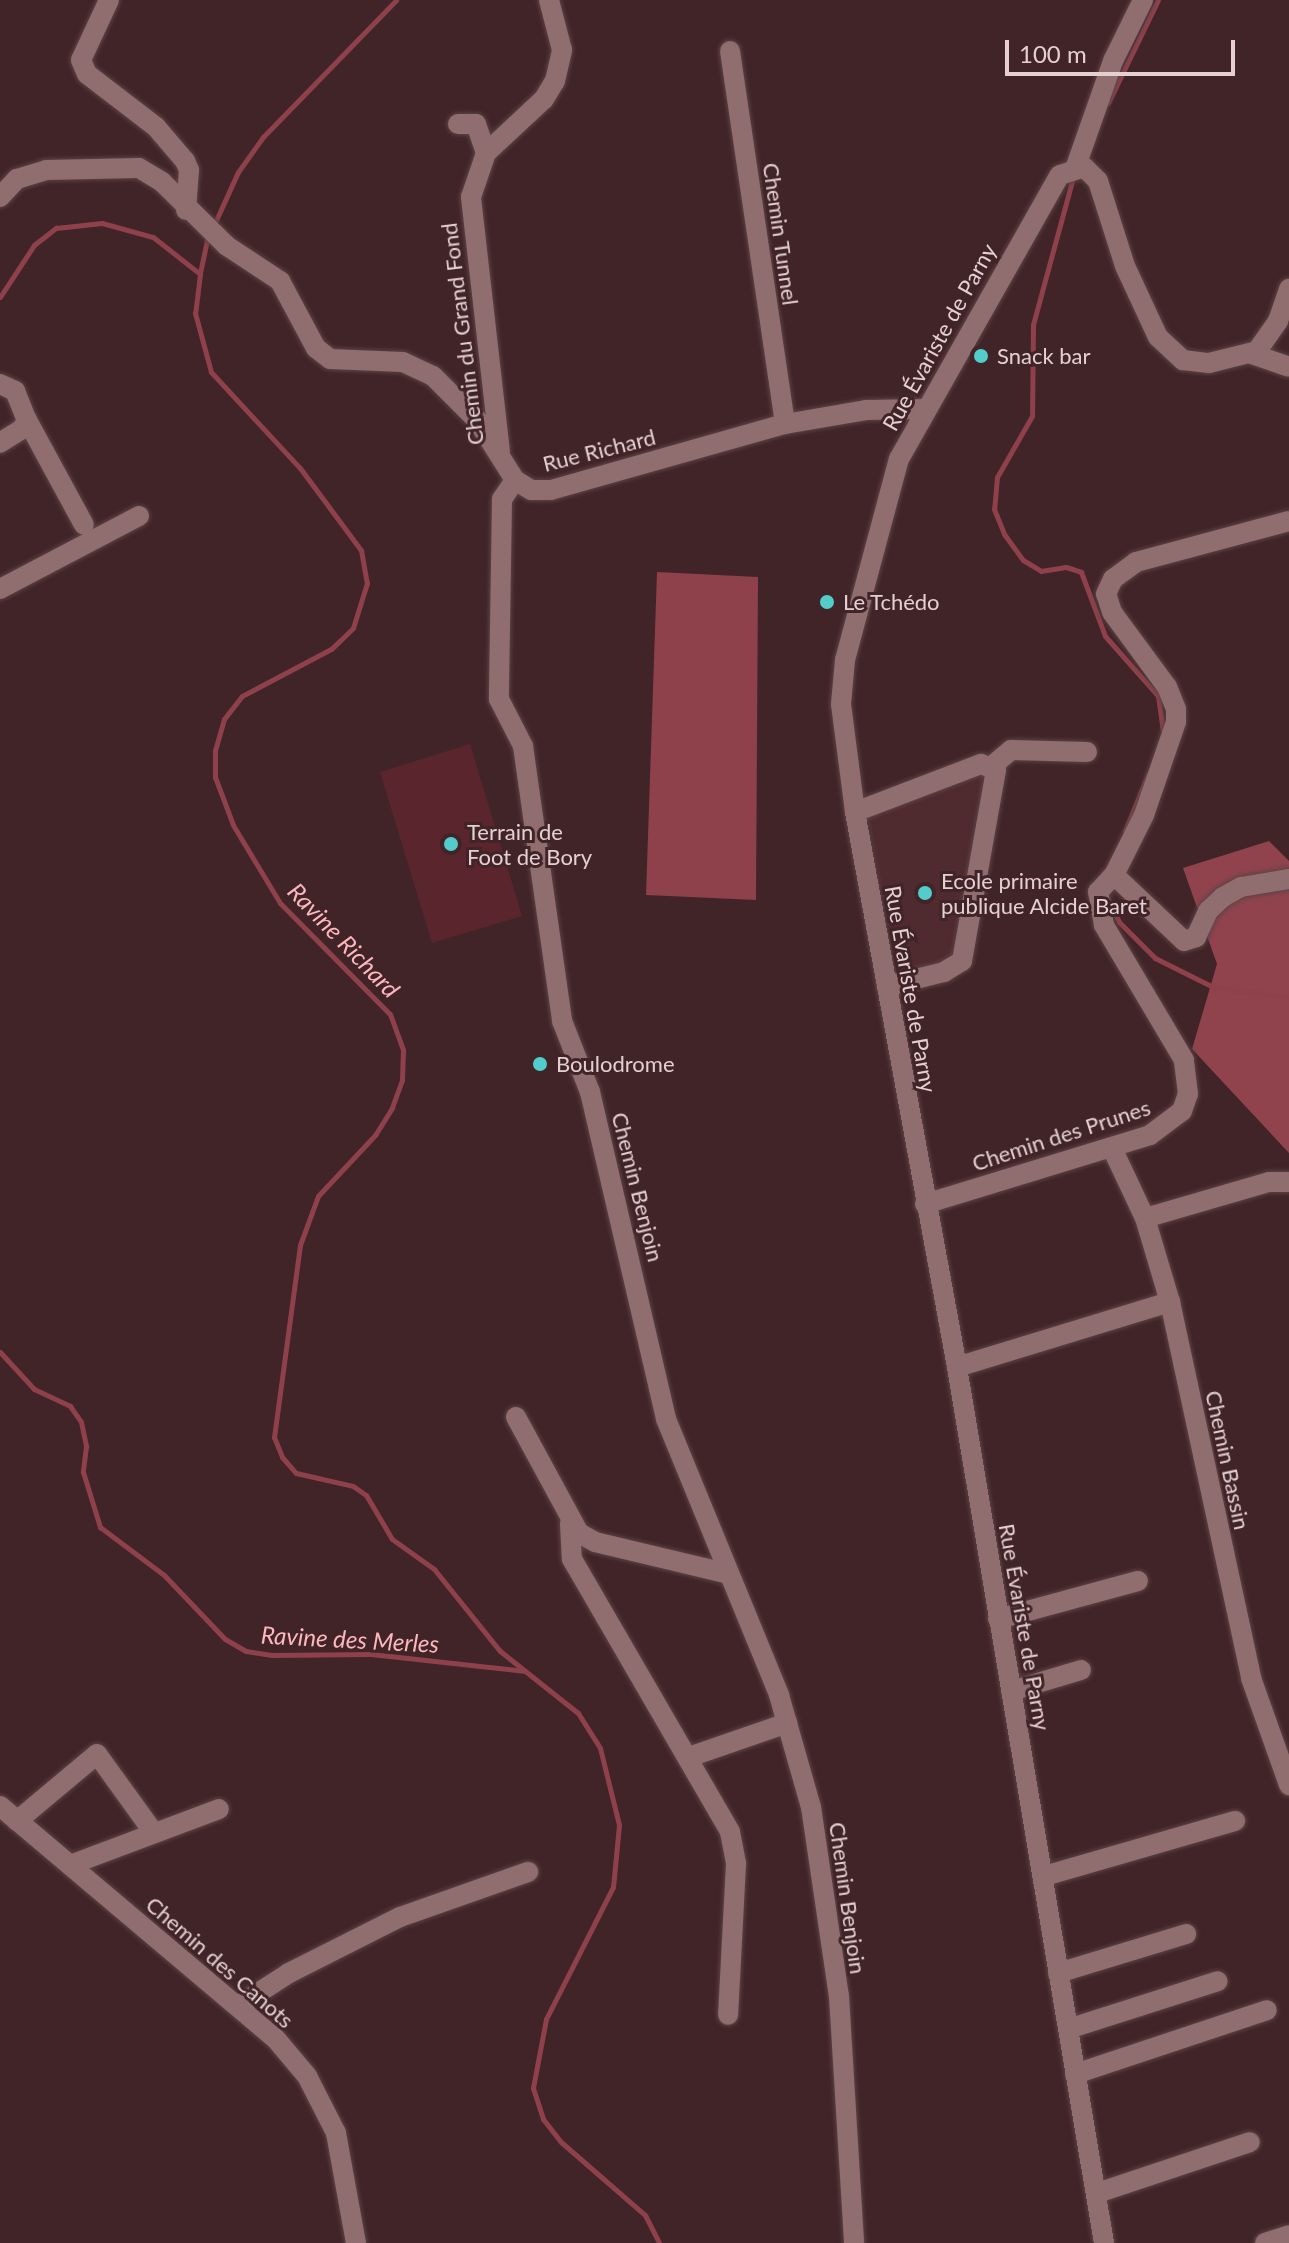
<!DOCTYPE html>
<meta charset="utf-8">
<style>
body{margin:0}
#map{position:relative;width:1289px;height:2243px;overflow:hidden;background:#412427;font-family:Lato,sans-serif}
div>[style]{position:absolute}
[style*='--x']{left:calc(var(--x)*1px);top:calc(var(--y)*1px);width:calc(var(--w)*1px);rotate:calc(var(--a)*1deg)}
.built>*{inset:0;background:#4f2a2e}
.green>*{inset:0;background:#5b252d}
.forest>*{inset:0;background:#90434d}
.water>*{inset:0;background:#8e414b}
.stream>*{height:5px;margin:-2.5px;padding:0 2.5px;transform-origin:2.5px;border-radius:2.5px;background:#8e414b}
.roads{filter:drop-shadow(0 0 2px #5c4346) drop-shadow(0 0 2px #5c4346)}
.minor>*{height:20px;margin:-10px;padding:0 10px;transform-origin:10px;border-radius:10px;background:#906d6f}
.dots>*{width:22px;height:22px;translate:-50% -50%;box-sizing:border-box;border:4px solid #412427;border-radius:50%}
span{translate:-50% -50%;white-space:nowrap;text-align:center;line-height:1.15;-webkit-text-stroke:6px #412427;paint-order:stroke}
.street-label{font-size:22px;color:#e4d0d1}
.poi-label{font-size:22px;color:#e4d0d1}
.left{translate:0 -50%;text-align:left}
.water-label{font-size:24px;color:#fdb8be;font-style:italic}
.scale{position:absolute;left:1005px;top:40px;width:230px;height:36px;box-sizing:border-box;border:4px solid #e4d0d1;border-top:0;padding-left:10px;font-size:24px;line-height:28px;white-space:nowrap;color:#e4d0d1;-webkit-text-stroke:6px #412427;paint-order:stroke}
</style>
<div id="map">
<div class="built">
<div style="clip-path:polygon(989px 769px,957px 961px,902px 975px,897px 970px,868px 817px)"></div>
</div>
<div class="green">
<div style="clip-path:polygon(470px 744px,522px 916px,432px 943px,380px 772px)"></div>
</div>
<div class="forest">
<div style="clip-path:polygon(1269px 841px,1289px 861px,1289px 1153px,1192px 1049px,1217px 964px,1183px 868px)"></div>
</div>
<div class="water">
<div style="clip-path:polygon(657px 572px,758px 577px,756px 900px,646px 895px)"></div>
</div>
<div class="stream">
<div style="--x:1108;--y:103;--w:114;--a:-64.1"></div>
<div style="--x:1072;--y:181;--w:149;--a:105.2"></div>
<div style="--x:1033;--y:325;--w:91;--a:90.6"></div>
<div style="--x:1032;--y:416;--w:70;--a:119.8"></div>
<div style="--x:997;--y:477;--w:32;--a:95"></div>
<div style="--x:994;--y:509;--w:27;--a:68"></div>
<div style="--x:1004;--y:534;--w:32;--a:54"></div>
<div style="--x:1023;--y:560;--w:21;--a:31"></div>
<div style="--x:1041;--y:571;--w:25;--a:-9"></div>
<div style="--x:1066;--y:567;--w:16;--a:18"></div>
<div style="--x:1081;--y:572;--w:68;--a:69.4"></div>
<div style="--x:1105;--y:636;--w:80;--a:48.5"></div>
<div style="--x:1158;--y:696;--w:35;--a:82"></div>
<div style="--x:213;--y:227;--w:60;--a:-65.6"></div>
<div style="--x:238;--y:172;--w:43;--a:-54.5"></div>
<div style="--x:263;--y:137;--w:191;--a:-45.8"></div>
<div style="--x:200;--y:273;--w:38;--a:-78"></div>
<div style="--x:0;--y:297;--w:62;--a:-56.8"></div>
<div style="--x:34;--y:245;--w:28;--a:-38"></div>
<div style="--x:56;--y:228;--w:46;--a:-6.2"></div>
<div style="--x:102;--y:223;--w:53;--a:15.4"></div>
<div style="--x:153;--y:237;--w:60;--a:38.2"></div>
<div style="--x:200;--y:274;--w:39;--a:97"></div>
<div style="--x:195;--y:313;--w:61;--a:74.8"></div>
<div style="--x:211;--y:372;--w:131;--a:47.2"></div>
<div style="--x:300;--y:468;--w:102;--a:53.4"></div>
<div style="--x:361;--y:550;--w:34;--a:80"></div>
<div style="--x:367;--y:583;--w:47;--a:107.3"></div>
<div style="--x:353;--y:628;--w:30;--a:136"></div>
<div style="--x:331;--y:649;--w:101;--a:152.2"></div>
<div style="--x:242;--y:696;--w:29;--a:128"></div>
<div style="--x:224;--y:719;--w:33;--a:106"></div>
<div style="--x:215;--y:751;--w:26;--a:90"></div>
<div style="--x:215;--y:777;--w:51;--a:69.4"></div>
<div style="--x:233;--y:825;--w:91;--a:58.9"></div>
<div style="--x:280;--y:903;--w:156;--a:45.3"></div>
<div style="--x:390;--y:1014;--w:38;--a:70"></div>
<div style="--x:403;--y:1050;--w:30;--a:92"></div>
<div style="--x:402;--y:1080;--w:30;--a:110"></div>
<div style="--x:392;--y:1108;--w:31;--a:122"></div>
<div style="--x:376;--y:1134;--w:85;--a:133.1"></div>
<div style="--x:318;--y:1196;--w:52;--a:110.2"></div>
<div style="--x:300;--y:1245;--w:194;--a:97.7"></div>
<div style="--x:274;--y:1437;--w:22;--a:68"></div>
<div style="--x:282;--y:1457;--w:21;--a:49"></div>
<div style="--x:296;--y:1473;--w:58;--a:12.8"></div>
<div style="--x:353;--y:1486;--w:16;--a:35"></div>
<div style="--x:366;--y:1495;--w:51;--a:59.4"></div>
<div style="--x:392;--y:1539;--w:52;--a:35.5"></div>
<div style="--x:434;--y:1569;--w:105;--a:51.2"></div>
<div style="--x:500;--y:1651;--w:100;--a:38.5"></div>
<div style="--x:578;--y:1713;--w:41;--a:57.8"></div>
<div style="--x:600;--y:1748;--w:79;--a:76.1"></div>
<div style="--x:619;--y:1825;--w:62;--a:95.5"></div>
<div style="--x:613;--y:1887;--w:148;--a:116.9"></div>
<div style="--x:546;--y:2019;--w:70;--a:100.7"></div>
<div style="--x:533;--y:2088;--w:33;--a:72"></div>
<div style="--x:543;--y:2119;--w:29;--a:52"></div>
<div style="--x:561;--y:2142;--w:111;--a:41"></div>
<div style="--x:645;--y:2215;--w:31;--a:63"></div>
<div style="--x:1125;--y:831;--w:61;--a:-68"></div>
<div style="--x:1108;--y:900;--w:25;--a:63"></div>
<div style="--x:1119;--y:922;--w:51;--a:45"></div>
<div style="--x:1155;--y:958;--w:65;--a:26.6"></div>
<div style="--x:1213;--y:987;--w:77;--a:7.5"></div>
<div style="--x:0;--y:1352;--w:50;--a:47.4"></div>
<div style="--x:34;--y:1389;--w:40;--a:25"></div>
<div style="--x:70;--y:1406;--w:19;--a:55"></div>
<div style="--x:81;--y:1422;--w:25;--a:78"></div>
<div style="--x:86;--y:1446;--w:26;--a:97"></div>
<div style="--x:83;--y:1472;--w:58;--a:72.8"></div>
<div style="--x:100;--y:1527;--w:80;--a:36.9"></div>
<div style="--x:164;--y:1575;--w:88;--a:46.4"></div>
<div style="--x:225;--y:1639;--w:24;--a:30"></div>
<div style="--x:246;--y:1651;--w:26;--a:9"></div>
<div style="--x:272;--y:1655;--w:99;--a:-0.6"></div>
<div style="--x:371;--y:1654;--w:155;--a:6.3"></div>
</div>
<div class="roads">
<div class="minor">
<div style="--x:109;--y:0;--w:66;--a:115"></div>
<div style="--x:81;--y:60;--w:15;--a:67"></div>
<div style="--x:87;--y:74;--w:87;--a:37.5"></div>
<div style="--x:156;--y:127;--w:45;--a:49.5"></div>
<div style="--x:185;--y:161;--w:10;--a:66"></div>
<div style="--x:189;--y:170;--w:40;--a:94.3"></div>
<div style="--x:730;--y:51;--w:377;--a:81.6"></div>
<div style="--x:458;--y:124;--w:18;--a:0"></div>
<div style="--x:476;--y:124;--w:31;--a:71"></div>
<div style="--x:1076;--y:166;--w:111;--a:-70.6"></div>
<div style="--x:1113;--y:61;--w:68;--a:-63.8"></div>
<div style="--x:0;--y:197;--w:25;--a:-47"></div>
<div style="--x:17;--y:179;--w:30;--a:-17"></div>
<div style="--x:46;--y:170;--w:93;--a:-1.2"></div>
<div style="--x:139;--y:168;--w:27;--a:31"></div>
<div style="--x:162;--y:182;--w:91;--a:44.6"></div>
<div style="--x:227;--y:246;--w:64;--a:33.4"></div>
<div style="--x:280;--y:281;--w:76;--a:61.8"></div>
<div style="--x:316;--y:348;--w:18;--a:38"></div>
<div style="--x:330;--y:359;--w:73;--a:2.4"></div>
<div style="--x:403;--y:362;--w:33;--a:25"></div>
<div style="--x:433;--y:376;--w:62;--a:45"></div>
<div style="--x:477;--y:420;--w:71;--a:57.7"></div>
<div style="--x:515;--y:480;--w:19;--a:32"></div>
<div style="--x:531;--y:490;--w:20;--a:0"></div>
<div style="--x:551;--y:490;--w:243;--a:-15.8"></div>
<div style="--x:785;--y:424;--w:82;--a:-9.8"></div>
<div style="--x:866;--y:410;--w:60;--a:-1"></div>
<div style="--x:1252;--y:354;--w:39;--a:19"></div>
<div style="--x:0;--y:384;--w:17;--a:25"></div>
<div style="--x:15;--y:391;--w:31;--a:68"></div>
<div style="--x:27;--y:420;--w:10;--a:119"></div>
<div style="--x:22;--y:429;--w:26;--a:148"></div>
<div style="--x:27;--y:420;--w:119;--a:61.5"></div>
<div style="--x:500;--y:452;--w:257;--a:-96.5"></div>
<div style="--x:471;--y:197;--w:46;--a:-71.2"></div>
<div style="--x:486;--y:153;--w:79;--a:-43"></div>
<div style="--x:544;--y:99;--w:21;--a:-59"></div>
<div style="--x:555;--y:81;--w:32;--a:-77"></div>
<div style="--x:562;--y:50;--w:52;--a:-104.6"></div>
<div style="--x:515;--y:480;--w:23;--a:124"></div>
<div style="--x:502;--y:499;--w:200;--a:90.9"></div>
<div style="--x:499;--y:699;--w:53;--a:62.9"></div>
<div style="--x:523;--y:746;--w:278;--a:81.9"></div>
<div style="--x:562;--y:1021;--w:76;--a:68.5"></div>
<div style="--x:590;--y:1092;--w:336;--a:76.9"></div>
<div style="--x:666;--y:1419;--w:298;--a:67.7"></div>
<div style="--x:779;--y:1695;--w:116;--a:74.1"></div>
<div style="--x:811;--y:1807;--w:191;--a:81.6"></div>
<div style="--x:839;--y:1996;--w:247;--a:86.5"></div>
<div style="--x:0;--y:589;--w:157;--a:-27.7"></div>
<div style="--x:992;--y:766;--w:25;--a:-40"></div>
<div style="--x:1011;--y:750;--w:76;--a:1.5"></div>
<div style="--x:855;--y:812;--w:135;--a:-20.9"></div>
<div style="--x:981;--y:764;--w:16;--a:22"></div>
<div style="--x:996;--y:770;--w:194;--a:100.1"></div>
<div style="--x:962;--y:961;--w:21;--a:149"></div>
<div style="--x:944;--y:972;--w:59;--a:166.2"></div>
<div style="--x:1114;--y:875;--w:96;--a:43.3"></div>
<div style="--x:1184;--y:941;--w:13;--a:-18"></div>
<div style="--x:1196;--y:937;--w:29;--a:-65"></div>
<div style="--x:1208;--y:911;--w:21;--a:-43"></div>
<div style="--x:1223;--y:897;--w:21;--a:-29"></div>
<div style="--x:1241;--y:887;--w:49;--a:-9.5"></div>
<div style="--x:1112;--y:1148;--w:77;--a:64.8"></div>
<div style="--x:1145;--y:1218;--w:88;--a:73.4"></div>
<div style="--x:1170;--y:1302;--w:385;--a:77.8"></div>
<div style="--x:1251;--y:1678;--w:114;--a:70.4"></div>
<div style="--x:925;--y:1204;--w:235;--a:-17"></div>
<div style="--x:1150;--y:1135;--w:40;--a:-37"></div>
<div style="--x:1182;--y:1111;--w:18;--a:-71"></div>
<div style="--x:1188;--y:1094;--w:34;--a:-97"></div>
<div style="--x:1184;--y:1060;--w:157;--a:-120.7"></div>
<div style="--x:1104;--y:925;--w:34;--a:-100"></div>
<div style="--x:1098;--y:892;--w:23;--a:-47"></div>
<div style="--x:1114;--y:875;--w:67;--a:-63.4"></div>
<div style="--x:1144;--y:815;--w:98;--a:-71"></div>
<div style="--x:1176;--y:722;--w:13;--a:-90"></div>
<div style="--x:1176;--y:709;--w:24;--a:-112"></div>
<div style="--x:1167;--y:687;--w:93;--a:-126.3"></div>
<div style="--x:1112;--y:612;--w:19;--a:-108"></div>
<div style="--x:1106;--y:594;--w:17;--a:-65"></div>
<div style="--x:1113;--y:579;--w:29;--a:-36"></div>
<div style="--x:1136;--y:562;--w:158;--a:-15"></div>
<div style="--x:1145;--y:1218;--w:129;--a:-16.2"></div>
<div style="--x:1269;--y:1182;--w:20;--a:0"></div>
<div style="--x:957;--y:1367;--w:223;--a:-17"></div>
<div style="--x:516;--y:1417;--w:132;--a:61.5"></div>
<div style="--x:579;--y:1533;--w:18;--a:29"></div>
<div style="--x:595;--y:1542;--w:138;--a:13.4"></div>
<div style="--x:570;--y:1524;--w:35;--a:87"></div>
<div style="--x:572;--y:1559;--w:315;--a:59.9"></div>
<div style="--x:730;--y:1832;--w:33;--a:79"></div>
<div style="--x:736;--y:1864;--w:151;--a:93"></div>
<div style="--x:998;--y:1619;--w:145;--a:-15.2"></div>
<div style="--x:1011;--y:1691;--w:73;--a:-16.7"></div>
<div style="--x:689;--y:1757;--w:104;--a:-19.1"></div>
<div style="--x:0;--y:1806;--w:360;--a:40.2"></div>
<div style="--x:275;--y:2038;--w:50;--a:49.9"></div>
<div style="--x:307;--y:2076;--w:64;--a:63"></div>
<div style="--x:336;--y:2133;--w:112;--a:79.7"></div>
<div style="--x:17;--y:1821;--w:104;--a:-39.9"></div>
<div style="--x:97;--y:1754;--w:97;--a:54.2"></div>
<div style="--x:70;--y:1865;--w:159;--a:-20.6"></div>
<div style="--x:1044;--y:1876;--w:199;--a:-16.1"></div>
<div style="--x:1058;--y:1973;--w:134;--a:-16.9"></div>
<div style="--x:238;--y:2006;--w:61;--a:-32.9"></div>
<div style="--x:289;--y:1973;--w:124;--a:-26.8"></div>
<div style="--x:400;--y:1917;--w:136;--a:-19.4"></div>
<div style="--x:1068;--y:2029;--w:157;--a:-17.7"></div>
<div style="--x:1075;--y:2074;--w:202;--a:-18.4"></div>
<div style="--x:1097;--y:2193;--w:161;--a:-18.4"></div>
<div style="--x:1104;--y:2243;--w:888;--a:-99.53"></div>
<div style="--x:957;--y:1367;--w:564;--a:-100.41"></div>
<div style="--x:855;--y:812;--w:109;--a:-97.4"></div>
<div style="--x:841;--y:704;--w:44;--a:-84.8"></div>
<div style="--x:845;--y:660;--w:208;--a:-75"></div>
<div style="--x:899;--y:459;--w:326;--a:-60.5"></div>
<div style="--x:1060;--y:175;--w:25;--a:-18"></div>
<div style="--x:1084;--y:167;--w:20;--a:45"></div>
<div style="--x:1098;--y:181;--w:89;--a:72.4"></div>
<div style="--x:1125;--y:266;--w:78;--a:65.1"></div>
<div style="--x:1158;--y:337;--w:34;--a:43"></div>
<div style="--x:1183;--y:360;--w:26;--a:7"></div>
<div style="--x:1209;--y:363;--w:49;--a:-14"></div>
<div style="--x:1257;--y:351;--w:37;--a:-55"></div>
<div style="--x:1278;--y:321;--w:34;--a:-71"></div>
<div style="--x:1265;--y:2243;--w:25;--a:-18"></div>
</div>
</div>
<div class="dots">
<div style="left:981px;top:356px;background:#53cdcb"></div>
<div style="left:827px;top:602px;background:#53cdcb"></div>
<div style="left:451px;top:844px;background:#53cdcb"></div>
<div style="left:925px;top:893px;background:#53cdcb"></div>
<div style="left:540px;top:1064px;background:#53cdcb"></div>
</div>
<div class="street-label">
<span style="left:781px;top:234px;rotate:82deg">Chemin Tunnel</span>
<span style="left:462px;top:334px;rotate:-97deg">Chemin du Grand Fond</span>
<span style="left:939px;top:337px;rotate:-61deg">Rue Évariste de Parny</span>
<span style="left:599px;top:450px;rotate:-14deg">Rue Richard</span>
<span style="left:911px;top:989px;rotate:80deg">Rue Évariste de Parny</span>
<span style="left:1061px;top:1135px;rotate:-18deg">Chemin des Prunes</span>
<span style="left:638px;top:1187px;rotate:76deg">Chemin Benjoin</span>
<span style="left:1228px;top:1460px;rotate:78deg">Chemin Bassin</span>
<span style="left:1025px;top:1627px;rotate:80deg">Rue Évariste de Parny</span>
<span style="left:848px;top:1898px;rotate:82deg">Chemin Benjoin</span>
<span style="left:220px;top:1962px;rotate:41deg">Chemin des Canots</span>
</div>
<div class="poi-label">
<span class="left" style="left:997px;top:356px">Snack bar</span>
<span class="left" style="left:843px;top:602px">Le Tchédo</span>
<span class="left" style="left:467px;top:844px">Terrain de<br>Foot de Bory</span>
<span class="left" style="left:941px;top:893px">Ecole primaire<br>publique Alcide Baret</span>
<span class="left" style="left:556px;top:1064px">Boulodrome</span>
</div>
<div class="water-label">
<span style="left:344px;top:940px;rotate:46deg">Ravine Richard</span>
<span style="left:350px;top:1639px;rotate:3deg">Ravine des Merles</span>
</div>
<div class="scale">100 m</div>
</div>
